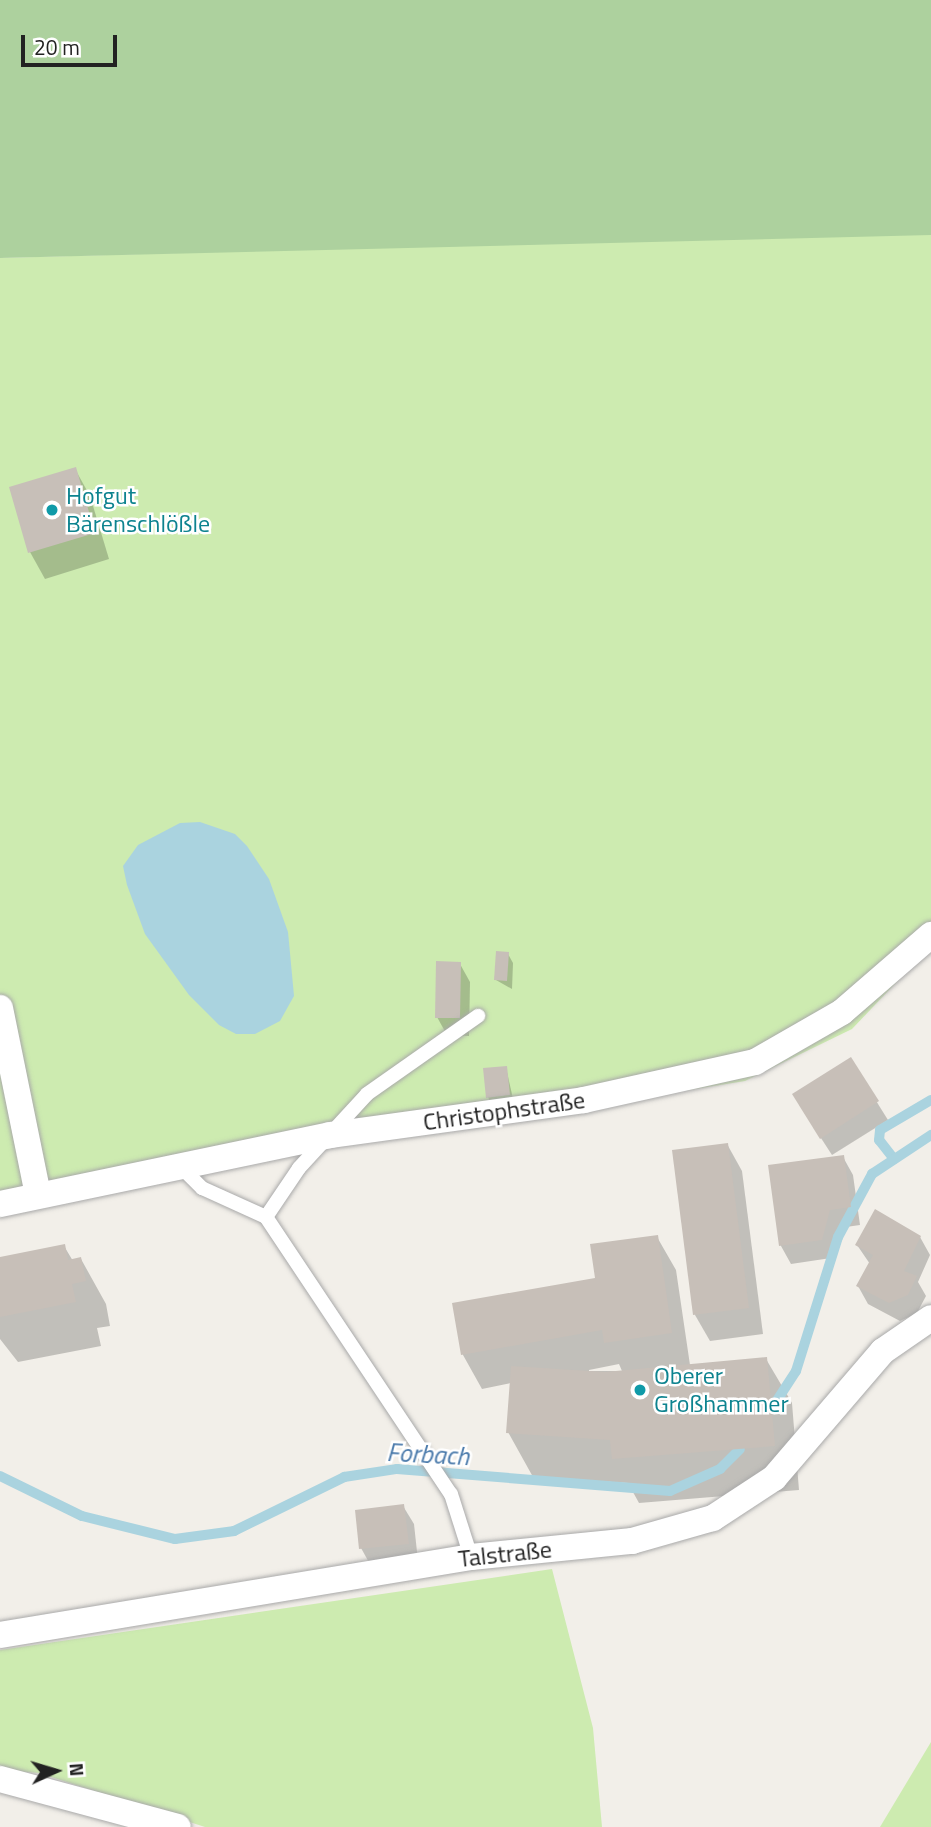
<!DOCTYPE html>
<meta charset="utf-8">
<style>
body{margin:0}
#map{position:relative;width:931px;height:1827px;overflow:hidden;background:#f2efe9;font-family:"Titillium Web",sans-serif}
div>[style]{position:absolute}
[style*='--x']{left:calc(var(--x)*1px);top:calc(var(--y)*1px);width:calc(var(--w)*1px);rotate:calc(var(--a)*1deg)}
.grass>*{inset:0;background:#cdebb0}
.forest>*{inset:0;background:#add19e}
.water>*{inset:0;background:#aad3df}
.shadow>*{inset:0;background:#0003}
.stream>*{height:10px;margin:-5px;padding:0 5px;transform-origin:5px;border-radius:5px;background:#aad3df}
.building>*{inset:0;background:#c7bfb8}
.roads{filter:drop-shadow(0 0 2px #a9a9a9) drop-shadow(0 0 2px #a9a9a9)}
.service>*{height:14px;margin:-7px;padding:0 7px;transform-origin:7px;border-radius:7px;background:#fff}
.minor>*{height:26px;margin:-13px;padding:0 13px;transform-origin:13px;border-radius:13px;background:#fff}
.dots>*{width:19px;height:19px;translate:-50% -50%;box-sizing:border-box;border:4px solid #fff;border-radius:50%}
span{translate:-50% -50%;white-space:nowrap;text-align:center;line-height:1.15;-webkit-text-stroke:5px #fff;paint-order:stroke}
.culture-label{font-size:24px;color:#0d838f}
.left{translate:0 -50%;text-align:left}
.street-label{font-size:24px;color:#222}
.water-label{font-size:26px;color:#4a7aab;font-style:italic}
.north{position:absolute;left:21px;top:1736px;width:70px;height:70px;-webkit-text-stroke:5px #fff;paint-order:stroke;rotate:86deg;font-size:19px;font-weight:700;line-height:28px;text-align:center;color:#222}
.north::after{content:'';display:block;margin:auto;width:24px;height:32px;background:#222;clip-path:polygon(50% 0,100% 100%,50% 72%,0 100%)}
.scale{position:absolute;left:21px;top:35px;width:96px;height:32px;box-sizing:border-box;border:4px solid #222;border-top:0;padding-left:9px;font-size:21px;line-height:24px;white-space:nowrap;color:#222;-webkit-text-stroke:5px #fff;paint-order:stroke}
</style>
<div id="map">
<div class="grass">
<div style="clip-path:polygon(931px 232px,931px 946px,852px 1029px,745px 1081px,89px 1187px,0 1211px,0 258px)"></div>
<div style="clip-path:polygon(552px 1569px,593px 1728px,602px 1827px,205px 1827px,39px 1773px,0 1770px,0 1650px)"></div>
<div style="clip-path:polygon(931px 1742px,931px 1827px,880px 1827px)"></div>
</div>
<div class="forest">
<div style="clip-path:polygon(0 0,931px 0,931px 235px,0 258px)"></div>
</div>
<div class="water">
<div style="clip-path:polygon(200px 822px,235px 834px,247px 846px,269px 879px,288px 932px,294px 996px,280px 1021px,255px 1034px,236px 1034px,219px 1025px,189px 995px,145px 934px,127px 885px,123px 866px,138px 845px,180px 823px)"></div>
</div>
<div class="shadow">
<div style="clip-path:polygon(75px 469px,90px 496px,109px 559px,45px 579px,30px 552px)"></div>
<div style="clip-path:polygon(508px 954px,513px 963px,512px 989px,496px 980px)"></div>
<div style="clip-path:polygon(460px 964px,470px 982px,469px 1036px,447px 1035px,437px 1017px)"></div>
<div style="clip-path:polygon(850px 1059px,888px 1120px,832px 1155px,804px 1112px)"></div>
<div style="clip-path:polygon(506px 1068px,514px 1103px,492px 1106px,488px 1097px)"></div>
<div style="clip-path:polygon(727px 1144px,742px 1171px,763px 1334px,710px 1341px,695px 1315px)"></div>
<div style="clip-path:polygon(843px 1157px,853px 1175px,860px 1225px,839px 1228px,831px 1258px,791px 1264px,781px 1246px,770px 1167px)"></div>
<div style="clip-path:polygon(evenodd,657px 1237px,676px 1270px,690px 1365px,766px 1359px,792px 1403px,799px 1490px,639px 1503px,628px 1483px,533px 1477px,508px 1432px,511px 1383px,482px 1389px,463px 1355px,454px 1305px,597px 1280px,657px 1237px,619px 1364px,622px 1371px,589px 1371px,589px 1370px,619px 1364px)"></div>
<div style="clip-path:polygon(920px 1237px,930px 1255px,918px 1282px,926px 1296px,917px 1313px,900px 1321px,868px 1304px,858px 1286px,870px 1264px,857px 1245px)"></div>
<div style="clip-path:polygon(64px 1246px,73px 1261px,81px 1259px,106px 1304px,110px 1326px,97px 1328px,101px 1346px,18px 1362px,0 1339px,0 1258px)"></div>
<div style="clip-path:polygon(403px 1506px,414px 1524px,418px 1561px,371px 1566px,361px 1548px)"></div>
</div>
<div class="stream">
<div style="--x:894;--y:1159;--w:24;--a:-128"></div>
<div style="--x:879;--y:1140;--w:10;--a:-84"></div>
<div style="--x:880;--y:1130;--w:59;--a:-30.5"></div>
<div style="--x:772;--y:1408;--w:44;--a:-57"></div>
<div style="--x:796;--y:1371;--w:140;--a:-72.6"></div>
<div style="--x:838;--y:1237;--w:72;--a:-61.6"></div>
<div style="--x:872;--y:1174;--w:71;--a:-33.5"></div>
<div style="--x:0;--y:1476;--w:91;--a:26"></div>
<div style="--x:82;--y:1516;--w:96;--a:13.9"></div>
<div style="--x:175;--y:1539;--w:60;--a:-7.7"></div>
<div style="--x:234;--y:1531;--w:123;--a:-26.1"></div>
<div style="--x:344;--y:1477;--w:54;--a:-8.6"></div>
<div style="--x:397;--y:1469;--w:274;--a:4.6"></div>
<div style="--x:670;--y:1491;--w:55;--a:-23.7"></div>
<div style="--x:720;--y:1469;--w:28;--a:-45"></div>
</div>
<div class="building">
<div style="clip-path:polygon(76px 467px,95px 533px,28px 553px,9px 487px)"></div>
<div style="clip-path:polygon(496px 951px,509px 952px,507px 981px,494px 980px)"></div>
<div style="clip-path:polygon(436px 961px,461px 962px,460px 1018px,435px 1018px)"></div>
<div style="clip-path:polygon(851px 1057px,879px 1101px,820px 1139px,792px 1094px)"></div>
<div style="clip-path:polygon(507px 1066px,510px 1095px,486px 1098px,483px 1068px)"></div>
<div style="clip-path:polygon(728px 1143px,749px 1308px,693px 1315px,672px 1150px)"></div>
<div style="clip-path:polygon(844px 1155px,851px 1207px,830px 1210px,822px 1240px,779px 1246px,768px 1165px)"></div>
<div style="clip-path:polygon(875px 1209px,921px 1236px,904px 1271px,917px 1276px,908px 1295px,889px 1303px,856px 1286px,873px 1255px,855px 1245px)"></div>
<div style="clip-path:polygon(658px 1235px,672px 1333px,604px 1343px,602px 1330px,461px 1355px,452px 1303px,595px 1278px,590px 1244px)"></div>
<div style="clip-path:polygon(65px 1244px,68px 1260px,81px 1257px,86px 1281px,72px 1284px,76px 1302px,0 1317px,0 1257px)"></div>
<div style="clip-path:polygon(767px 1357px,775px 1446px,612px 1459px,610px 1440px,506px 1433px,511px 1366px,605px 1372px)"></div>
<div style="clip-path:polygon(404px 1504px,409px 1544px,359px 1549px,355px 1510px)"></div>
</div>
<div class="roads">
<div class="service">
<div style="--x:179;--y:1165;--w:33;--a:45"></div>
<div style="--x:202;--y:1188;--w:70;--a:24.4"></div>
<div style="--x:266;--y:1217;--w:333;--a:56.3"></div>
<div style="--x:451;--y:1494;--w:66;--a:72.4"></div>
<div style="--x:266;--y:1217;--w:59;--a:-56"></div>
<div style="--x:299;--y:1168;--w:100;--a:-47.4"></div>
<div style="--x:367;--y:1094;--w:136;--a:-35.1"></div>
</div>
<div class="minor">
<div style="--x:0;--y:1008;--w:191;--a:78.5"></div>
<div style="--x:0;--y:1204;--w:337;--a:-11.8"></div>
<div style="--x:330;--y:1135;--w:256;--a:-7.8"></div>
<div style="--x:584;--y:1100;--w:175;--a:-12.5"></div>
<div style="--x:755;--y:1062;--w:100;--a:-29.9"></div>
<div style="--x:842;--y:1012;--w:118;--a:-40.9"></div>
<div style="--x:0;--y:1635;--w:477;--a:-9.4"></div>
<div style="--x:471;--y:1557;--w:162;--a:-5.7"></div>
<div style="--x:632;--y:1541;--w:84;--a:-15.9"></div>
<div style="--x:713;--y:1518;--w:73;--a:-33.3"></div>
<div style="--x:774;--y:1478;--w:167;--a:-49.4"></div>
<div style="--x:883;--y:1351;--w:58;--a:-34.5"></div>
<div style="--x:0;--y:1779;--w:184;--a:15.1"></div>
</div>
</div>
<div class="dots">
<div style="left:52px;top:510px;background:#0f9aa8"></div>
<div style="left:640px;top:1390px;background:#0f9aa8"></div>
</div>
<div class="culture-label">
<span class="left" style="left:66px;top:510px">Hofgut<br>Bärenschlößle</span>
<span class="left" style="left:654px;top:1390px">Oberer<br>Großhammer</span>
</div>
<div class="street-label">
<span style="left:504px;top:1111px;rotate:-8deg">Christophstraße</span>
<span style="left:505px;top:1554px;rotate:-6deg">Talstraße</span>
</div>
<div class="water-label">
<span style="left:428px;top:1454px;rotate:3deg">Forbach</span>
</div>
<div class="north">N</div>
<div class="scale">20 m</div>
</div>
